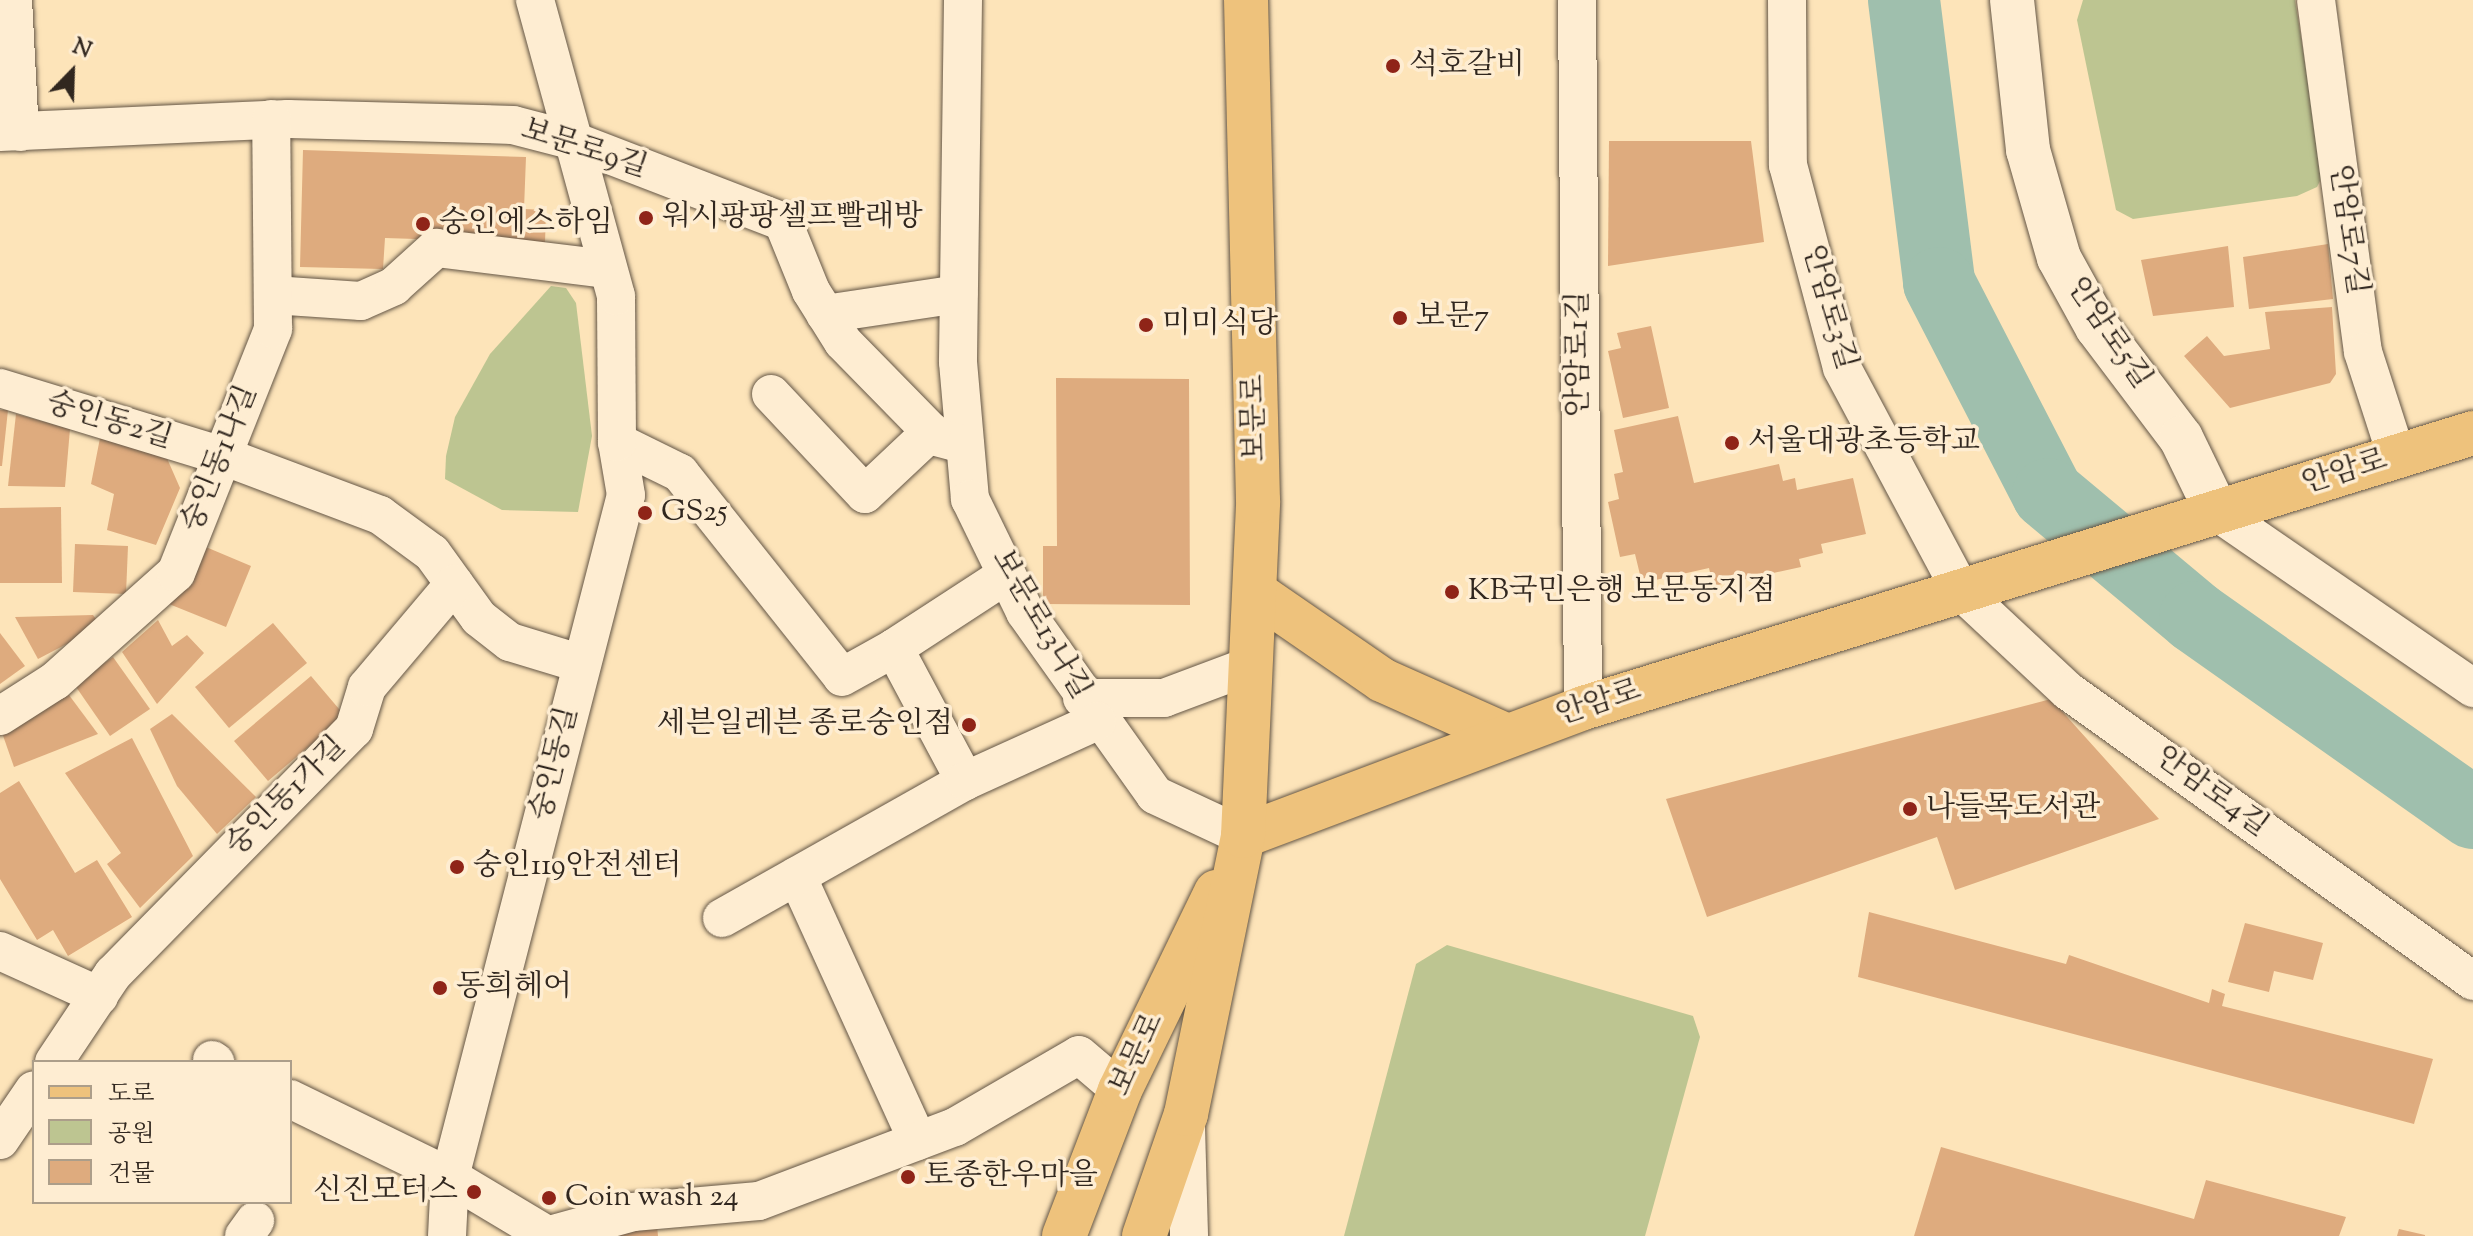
<!DOCTYPE html>
<meta charset="utf-8">
<style>
body{margin:0}
#map{position:relative;width:2473px;height:1236px;overflow:hidden;background:#fde4b9;font-family:"Sorts Mill Goudy","Noto Serif KR",serif}
div>[style]{position:absolute}
[style*='--x']{left:calc(var(--x)*1px);top:calc(var(--y)*1px);width:calc(var(--w)*1px);rotate:calc(var(--a)*1deg)}
.green>*{inset:0;background:#bdc591}
.river>*{height:72px;margin:-36px;padding:0 36px;transform-origin:36px;border-radius:36px;background:#9fbfad}
.building>*{inset:0;background:#deab7e}
.roads{filter:drop-shadow(0 0 2px #645646) drop-shadow(0 0 2px #645646)}
.minor>*{height:38px;margin:-19px;padding:0 19px;transform-origin:19px;border-radius:19px;background:#feedd2}
.secondary>*{height:44px;margin:-22px;padding:0 22px;transform-origin:22px;border-radius:22px;background:#feedd2}
.primary>*{height:44px;margin:-22px;padding:0 22px;transform-origin:22px;border-radius:22px;background:#eec27c}
.dots>*{width:22px;height:22px;translate:-50% -50%;box-sizing:border-box;border:4px solid #feedd2;border-radius:50%}
span{translate:-50% -50%;white-space:nowrap;text-align:center;line-height:1.15;-webkit-text-stroke:7px #feedd2;paint-order:stroke}
.poi-label{font-size:30px;color:#31271f}
.left{translate:0 -50%;text-align:left}
.right{translate:-100% -50%;text-align:right}
.street-label{font-size:30px;color:#31271f}
.legend{position:absolute;left:32px;top:1060px;width:260px;height:144px;box-sizing:border-box;background:#feedd2;border:2px solid #ac9e8a;margin:0;padding:10px 14px;list-style:none;font-size:24px;color:#31271f}
.legend li{display:flex;align-items:center;gap:16px;height:40px}
.legend b{width:40px;border:2px solid #ac9e8a}
.north{position:absolute;left:32px;top:32px;width:80px;height:80px;-webkit-text-stroke:6px #feedd2;paint-order:stroke;rotate:23deg;font-size:22px;font-weight:700;line-height:32px;text-align:center;color:#31271f}
.north::after{content:'';display:block;margin:auto;width:28px;height:36px;background:#31271f;clip-path:polygon(50% 0,100% 100%,50% 72%,0 100%)}
</style>
<div id="map">
<div class="green">
<div style="clip-path:polygon(2083px 0,2295px 0,2323px 175px,2317px 187px,2297px 196px,2133px 219px,2116px 210px,2077px 20px)"></div>
<div style="clip-path:polygon(551px 286px,566px 288px,576px 303px,592px 436px,578px 512px,502px 510px,445px 479px,446px 456px,455px 417px,490px 354px)"></div>
<div style="clip-path:polygon(1447px 945px,1693px 1016px,1700px 1037px,1645px 1236px,1344px 1236px,1416px 964px)"></div>
</div>
<div class="river">
<div style="--x:1904;--y:0;--w:285;--a:82.9"></div>
<div style="--x:1939;--y:283;--w:237;--a:62.7"></div>
<div style="--x:2048;--y:494;--w:192;--a:39.9"></div>
<div style="--x:2195;--y:617;--w:340;--a:35.2"></div>
</div>
<div class="building">
<div style="clip-path:polygon(1609px 141px,1751px 141px,1764px 242px,1608px 266px)"></div>
<div style="clip-path:polygon(303px 150px,526px 157px,524px 209px,546px 210px,545px 243px,385px 238px,383px 269px,300px 267px)"></div>
<div style="clip-path:polygon(2328px 244px,2333px 299px,2249px 309px,2243px 257px)"></div>
<div style="clip-path:polygon(2228px 246px,2234px 307px,2153px 316px,2141px 260px)"></div>
<div style="clip-path:polygon(2332px 307px,2336px 374px,2330px 383px,2230px 408px,2184px 356px,2207px 336px,2224px 356px,2270px 349px,2265px 312px)"></div>
<div style="clip-path:polygon(1651px 326px,1669px 408px,1623px 418px,1608px 351px,1621px 348px,1617px 333px)"></div>
<div style="clip-path:polygon(1056px 378px,1189px 379px,1190px 605px,1043px 604px,1043px 546px,1057px 546px)"></div>
<div style="clip-path:polygon(0 410px,8px 410px,2px 466px,0 466px)"></div>
<div style="clip-path:polygon(16px 414px,70px 429px,65px 487px,8px 486px)"></div>
<div style="clip-path:polygon(1678px 416px,1694px 483px,1779px 464px,1783px 481px,1795px 478px,1797px 490px,1853px 478px,1866px 534px,1821px 544px,1823px 553px,1799px 559px,1801px 567px,1713px 586px,1709px 568px,1642px 583px,1635px 554px,1620px 557px,1608px 502px,1619px 499px,1614px 474px,1623px 472px,1614px 430px)"></div>
<div style="clip-path:polygon(101px 433px,166px 456px,180px 488px,156px 545px,107px 530px,114px 494px,91px 484px)"></div>
<div style="clip-path:polygon(61px 507px,62px 583px,0 583px,0 508px)"></div>
<div style="clip-path:polygon(194px 542px,251px 566px,226px 627px,169px 604px)"></div>
<div style="clip-path:polygon(75px 544px,128px 546px,126px 594px,73px 592px)"></div>
<div style="clip-path:polygon(93px 615px,101px 626px,38px 659px,15px 617px)"></div>
<div style="clip-path:polygon(158px 620px,172px 646px,187px 635px,204px 653px,157px 704px,122px 652px)"></div>
<div style="clip-path:polygon(273px 623px,307px 663px,229px 728px,195px 687px)"></div>
<div style="clip-path:polygon(0 633px,25px 666px,0 684px)"></div>
<div style="clip-path:polygon(113px 657px,150px 709px,110px 736px,74px 684px)"></div>
<div style="clip-path:polygon(311px 676px,345px 716px,268px 781px,234px 741px)"></div>
<div style="clip-path:polygon(66px 691px,98px 734px,14px 767px,0 727px)"></div>
<div style="clip-path:polygon(2051px 699px,2159px 819px,1955px 890px,1937px 837px,1707px 917px,1666px 799px)"></div>
<div style="clip-path:polygon(172px 714px,256px 797px,217px 834px,177px 786px,150px 729px)"></div>
<div style="clip-path:polygon(132px 738px,193px 856px,140px 908px,107px 864px,121px 853px,65px 773px)"></div>
<div style="clip-path:polygon(19px 781px,75px 873px,97px 860px,132px 917px,68px 956px,53px 930px,37px 940px,0 879px,0 793px)"></div>
<div style="clip-path:polygon(1869px 912px,2066px 964px,2069px 955px,2209px 1003px,2212px 989px,2225px 994px,2222px 1006px,2433px 1059px,2414px 1124px,1858px 977px)"></div>
<div style="clip-path:polygon(2245px 923px,2323px 943px,2313px 980px,2274px 971px,2269px 992px,2228px 982px)"></div>
<div style="clip-path:polygon(1941px 1147px,2194px 1219px,2206px 1180px,2346px 1217px,2339px 1236px,1914px 1236px)"></div>
<div style="clip-path:polygon(657px 1226px,658px 1236px,617px 1236px,616px 1232px)"></div>
<div style="clip-path:polygon(2399px 1229px,2425px 1235px,2425px 1236px,2397px 1236px)"></div>
</div>
<div class="roads">
<div class="minor">
<div style="--x:13;--y:0;--w:132;--a:87"></div>
<div style="--x:963;--y:0;--w:362;--a:90.8"></div>
<div style="--x:958;--y:362;--w:138;--a:85"></div>
<div style="--x:970;--y:499;--w:126;--a:64"></div>
<div style="--x:1025;--y:612;--w:224;--a:54.6"></div>
<div style="--x:1155;--y:795;--w:97;--a:25"></div>
<div style="--x:1577;--y:0;--w:708;--a:89.51"></div>
<div style="--x:1787;--y:0;--w:165;--a:89.7"></div>
<div style="--x:1788;--y:165;--w:210;--a:75.1"></div>
<div style="--x:1842;--y:368;--w:253;--a:61.9"></div>
<div style="--x:1961;--y:591;--w:146;--a:43.1"></div>
<div style="--x:2068;--y:691;--w:498;--a:35.6"></div>
<div style="--x:2316;--y:0;--w:355;--a:82.4"></div>
<div style="--x:2363;--y:352;--w:110;--a:72.1"></div>
<div style="--x:0;--y:132;--w:288;--a:-2.6"></div>
<div style="--x:288;--y:119;--w:225;--a:1.5"></div>
<div style="--x:513;--y:125;--w:60;--a:14.5"></div>
<div style="--x:571;--y:140;--w:227;--a:21.1"></div>
<div style="--x:783;--y:222;--w:74;--a:67.9"></div>
<div style="--x:811;--y:291;--w:60;--a:57.9"></div>
<div style="--x:843;--y:342;--w:133;--a:45.6"></div>
<div style="--x:936;--y:437;--w:30;--a:15"></div>
<div style="--x:273;--y:295;--w:88;--a:3.9"></div>
<div style="--x:361;--y:301;--w:36;--a:-24"></div>
<div style="--x:394;--y:286;--w:57;--a:-42.1"></div>
<div style="--x:436;--y:248;--w:173;--a:7"></div>
<div style="--x:825;--y:314;--w:135;--a:-8.5"></div>
<div style="--x:0;--y:388;--w:233;--a:17"></div>
<div style="--x:223;--y:456;--w:168;--a:20.6"></div>
<div style="--x:380;--y:515;--w:64;--a:36.2"></div>
<div style="--x:432;--y:553;--w:80;--a:54.1"></div>
<div style="--x:479;--y:618;--w:39;--a:38"></div>
<div style="--x:510;--y:642;--w:75;--a:17"></div>
<div style="--x:771;--y:394;--w:137;--a:46.8"></div>
<div style="--x:865;--y:494;--w:91;--a:-43.2"></div>
<div style="--x:617;--y:442;--w:70;--a:26.2"></div>
<div style="--x:680;--y:473;--w:260;--a:51.5"></div>
<div style="--x:842;--y:677;--w:60;--a:-29.1"></div>
<div style="--x:894;--y:648;--w:151;--a:61.9"></div>
<div style="--x:2217;--y:512;--w:311;--a:34.5"></div>
<div style="--x:894;--y:648;--w:134;--a:-33.1"></div>
<div style="--x:1082;--y:698;--w:82;--a:0"></div>
<div style="--x:1164;--y:698;--w:94;--a:-20.6"></div>
<div style="--x:0;--y:716;--w:65;--a:-32.5"></div>
<div style="--x:55;--y:681;--w:162;--a:-41.8"></div>
<div style="--x:176;--y:573;--w:263;--a:-68.3"></div>
<div style="--x:273;--y:329;--w:210;--a:-90.5"></div>
<div style="--x:797;--y:876;--w:291;--a:65.5"></div>
<div style="--x:722;--y:918;--w:279;--a:-29.4"></div>
<div style="--x:965;--y:781;--w:145;--a:-24.4"></div>
<div style="--x:0;--y:951;--w:109;--a:24.4"></div>
<div style="--x:212;--y:1060;--w:4;--a:34"></div>
<div style="--x:54;--y:1062;--w:106;--a:-56.2"></div>
<div style="--x:113;--y:974;--w:344;--a:-45.5"></div>
<div style="--x:354;--y:729;--w:44;--a:-72.8"></div>
<div style="--x:367;--y:687;--w:135;--a:-49.8"></div>
<div style="--x:290;--y:1099;--w:178;--a:26"></div>
<div style="--x:450;--y:1177;--w:113;--a:30.9"></div>
<div style="--x:1186;--y:1127;--w:109;--a:88.4"></div>
<div style="--x:0;--y:1140;--w:60;--a:-55.8"></div>
<div style="--x:244;--y:1236;--w:19;--a:-54"></div>
<div style="--x:447;--y:1236;--w:59;--a:-87.1"></div>
<div style="--x:450;--y:1177;--w:704;--a:-75.53"></div>
<div style="--x:626;--y:495;--w:54;--a:-99.6"></div>
<div style="--x:617;--y:442;--w:146;--a:-90.4"></div>
<div style="--x:616;--y:296;--w:307;--a:-105.3"></div>
<div style="--x:546;--y:1236;--w:90;--a:-15.4"></div>
<div style="--x:633;--y:1212;--w:126;--a:-5"></div>
<div style="--x:759;--y:1201;--w:210;--a:-20.7"></div>
<div style="--x:955;--y:1127;--w:143;--a:-30.1"></div>
<div style="--x:1079;--y:1055;--w:54;--a:40.5"></div>
</div>
<div class="secondary">
<div style="--x:2012;--y:0;--w:151;--a:83.9"></div>
<div style="--x:2028;--y:150;--w:112;--a:74"></div>
<div style="--x:2059;--y:258;--w:79;--a:61.2"></div>
<div style="--x:2097;--y:327;--w:139;--a:52.9"></div>
<div style="--x:2181;--y:438;--w:82;--a:64.1"></div>
</div>
<div class="primary">
<div style="--x:1256;--y:593;--w:153;--a:34.6"></div>
<div style="--x:1382;--y:680;--w:137;--a:24.1"></div>
<div style="--x:1243;--y:836;--w:363;--a:-20.6"></div>
<div style="--x:1583;--y:708;--w:932;--a:-17.17"></div>
<div style="--x:1064;--y:1236;--w:156;--a:-69"></div>
<div style="--x:1120;--y:1090;--w:220;--a:-64.1"></div>
<div style="--x:1144;--y:1236;--w:129;--a:-71"></div>
<div style="--x:1186;--y:1114;--w:284;--a:-78.4"></div>
<div style="--x:1243;--y:836;--w:335;--a:-87.4"></div>
<div style="--x:1258;--y:501;--w:501;--a:-91.37"></div>
</div>
</div>
<div class="dots">
<div style="left:1393px;top:66px;background:#8f2418"></div>
<div style="left:646px;top:218px;background:#8f2418"></div>
<div style="left:423px;top:224px;background:#8f2418"></div>
<div style="left:1400px;top:318px;background:#8f2418"></div>
<div style="left:1146px;top:325px;background:#8f2418"></div>
<div style="left:1732px;top:443px;background:#8f2418"></div>
<div style="left:645px;top:513px;background:#8f2418"></div>
<div style="left:1452px;top:592px;background:#8f2418"></div>
<div style="left:969px;top:725px;background:#8f2418"></div>
<div style="left:1910px;top:809px;background:#8f2418"></div>
<div style="left:457px;top:867px;background:#8f2418"></div>
<div style="left:440px;top:988px;background:#8f2418"></div>
<div style="left:908px;top:1177px;background:#8f2418"></div>
<div style="left:474px;top:1192px;background:#8f2418"></div>
<div style="left:549px;top:1198px;background:#8f2418"></div>
</div>
<div class="poi-label">
<span class="left" style="left:1409px;top:66px">석호갈비</span>
<span class="left" style="left:662px;top:218px">워시팡팡셀프빨래방</span>
<span class="left" style="left:439px;top:224px">숭인에스하임</span>
<span class="left" style="left:1416px;top:318px">보문7</span>
<span class="left" style="left:1162px;top:325px">미미식당</span>
<span class="left" style="left:1748px;top:443px">서울대광초등학교</span>
<span class="left" style="left:661px;top:513px">GS25</span>
<span class="left" style="left:1468px;top:592px">KB국민은행 보문동지점</span>
<span class="right" style="left:953px;top:725px">세븐일레븐 종로숭인점</span>
<span class="left" style="left:1926px;top:809px">나들목도서관</span>
<span class="left" style="left:473px;top:867px">숭인119안전센터</span>
<span class="left" style="left:456px;top:988px">동희헤어</span>
<span class="left" style="left:924px;top:1177px">토종한우마을</span>
<span class="right" style="left:458px;top:1192px">신진모터스</span>
<span class="left" style="left:565px;top:1198px">Coin wash 24</span>
</div>
<div class="street-label">
<span style="left:584px;top:150px;rotate:18deg">보문로9길</span>
<span style="left:2347px;top:230px;rotate:82deg">안암로7길</span>
<span style="left:1828px;top:308px;rotate:74deg">안암로3길</span>
<span style="left:2108px;top:334px;rotate:56deg">안암로5길</span>
<span style="left:1580px;top:354px;rotate:-90deg">안암로1길</span>
<span style="left:1256px;top:418px;rotate:-91deg">보문로</span>
<span style="left:109px;top:422px;rotate:17deg">숭인동2길</span>
<span style="left:221px;top:459px;rotate:-68deg">숭인동1나길</span>
<span style="left:2345px;top:473px;rotate:-17deg">안암로</span>
<span style="left:1040px;top:625px;rotate:60deg">보문로13나길</span>
<span style="left:1599px;top:704px;rotate:-18deg">안암로</span>
<span style="left:556px;top:764px;rotate:-76deg">숭인동길</span>
<span style="left:2211px;top:793px;rotate:36deg">안암로4길</span>
<span style="left:287px;top:797px;rotate:-45deg">숭인동1가길</span>
<span style="left:1138px;top:1055px;rotate:-65deg">보문로</span>
</div>
<ul class="legend">
<li><b style="height:10px;background:#eec27c"></b>도로</li>
<li><b style="height:22px;background:#bdc591"></b>공원</li>
<li><b style="height:22px;background:#deab7e"></b>건물</li>
</ul>
<div class="north">N</div>
</div>
